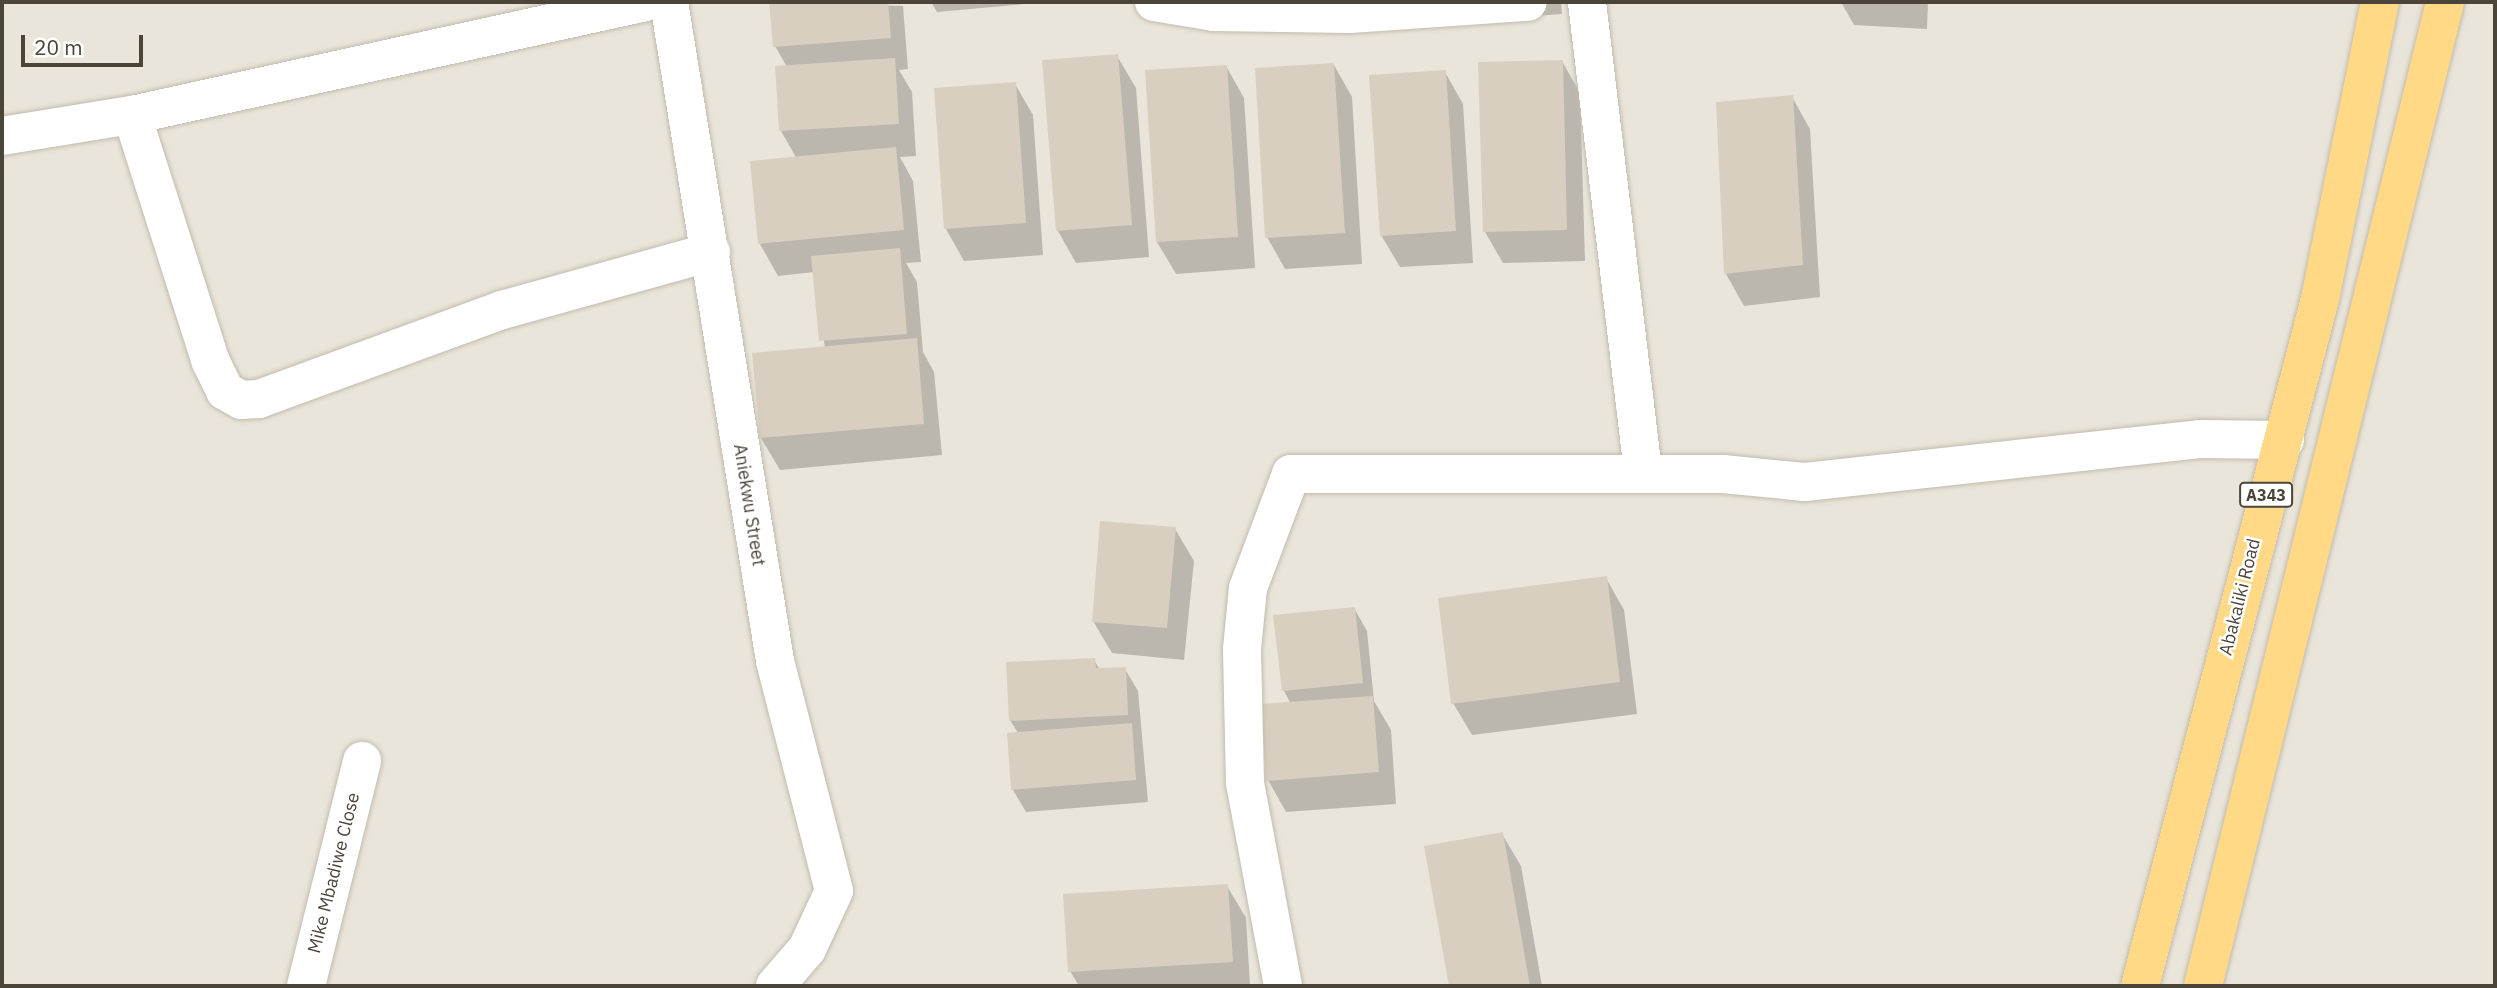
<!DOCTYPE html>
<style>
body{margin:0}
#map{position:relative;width:2497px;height:988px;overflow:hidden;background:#f6f3ec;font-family:"IBM Plex Sans",sans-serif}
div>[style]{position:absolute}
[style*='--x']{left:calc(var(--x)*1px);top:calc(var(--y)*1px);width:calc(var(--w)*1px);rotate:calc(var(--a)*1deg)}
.residential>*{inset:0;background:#eae5da}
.shadow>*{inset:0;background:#0003}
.building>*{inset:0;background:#d8cfc1}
.roads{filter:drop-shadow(0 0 2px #c2bbae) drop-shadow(0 0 2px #c2bbae)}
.minor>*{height:38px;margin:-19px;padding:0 19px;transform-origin:19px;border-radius:19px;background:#fff}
.trunk>*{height:38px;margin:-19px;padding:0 19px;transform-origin:19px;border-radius:19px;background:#ffd985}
span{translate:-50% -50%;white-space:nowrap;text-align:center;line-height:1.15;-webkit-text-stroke:5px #fff;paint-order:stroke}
.shield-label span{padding:2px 5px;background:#fff;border:2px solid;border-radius:5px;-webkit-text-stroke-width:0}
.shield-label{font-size:16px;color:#4b4439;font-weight:700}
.street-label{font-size:18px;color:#4b4439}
.frame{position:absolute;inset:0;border:4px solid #4b4439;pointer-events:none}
.scale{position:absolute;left:21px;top:35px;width:122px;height:32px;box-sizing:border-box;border:4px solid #4b4439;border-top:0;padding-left:9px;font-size:21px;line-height:24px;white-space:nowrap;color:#4b4439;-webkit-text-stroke:5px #fff;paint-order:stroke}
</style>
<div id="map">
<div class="residential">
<div style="clip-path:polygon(2px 2px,2495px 2px,2495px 986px,2px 986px)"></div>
</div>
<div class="shadow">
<div style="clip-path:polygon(771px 2px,903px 6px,908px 69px,899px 70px,912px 92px,916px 156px,900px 157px,913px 181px,921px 262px,906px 263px,917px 282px,923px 352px,934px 372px,942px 455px,780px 470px,761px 438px,825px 348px,814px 272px,778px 276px,760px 244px,752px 163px,797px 159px,781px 131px,787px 67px,775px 46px)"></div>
<div style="clip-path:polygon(931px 2px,1047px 2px,937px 12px)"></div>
<div style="clip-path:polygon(1470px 2px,1561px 2px,1562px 14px,1480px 20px)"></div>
<div style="clip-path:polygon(1841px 2px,1928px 2px,1927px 29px,1854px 25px)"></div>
<div style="clip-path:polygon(1117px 56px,1136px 88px,1149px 257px,1076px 263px,1058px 231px)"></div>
<div style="clip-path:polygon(1562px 61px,1580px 93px,1585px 261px,1503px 263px,1485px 232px)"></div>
<div style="clip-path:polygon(1334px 65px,1352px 97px,1362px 264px,1285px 269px,1267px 237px)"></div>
<div style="clip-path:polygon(1226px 66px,1244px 98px,1255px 268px,1176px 274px,1157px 242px)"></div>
<div style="clip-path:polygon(1445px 72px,1463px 104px,1473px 263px,1400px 267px,1381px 235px)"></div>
<div style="clip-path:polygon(1015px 84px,1033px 115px,1043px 255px,964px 261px,946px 229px)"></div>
<div style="clip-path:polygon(1792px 97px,1810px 129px,1820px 297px,1744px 306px,1726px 274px)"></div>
<div style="clip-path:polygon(1175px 529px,1194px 561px,1184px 660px,1112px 653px,1093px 621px)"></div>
<div style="clip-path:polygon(1606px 578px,1624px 610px,1637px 714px,1472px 735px,1453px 703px)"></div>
<div style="clip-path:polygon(1354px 608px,1367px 631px,1374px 701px,1391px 730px,1396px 804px,1286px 812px,1268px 780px,1291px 704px,1284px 691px)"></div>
<div style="clip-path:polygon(1094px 660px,1100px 670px,1125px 669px,1138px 691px,1148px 802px,1026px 812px,1013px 790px,1018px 733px,1010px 720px)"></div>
<div style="clip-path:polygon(1502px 834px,1521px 866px,1542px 986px,1451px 986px,1426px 847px)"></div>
<div style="clip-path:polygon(1227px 886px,1246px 918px,1250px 986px,1079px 986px,1070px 971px)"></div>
</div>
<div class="building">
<div style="clip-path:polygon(769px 2px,888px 2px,891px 38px,773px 47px)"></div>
<div style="clip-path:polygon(1118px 54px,1132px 225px,1056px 231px,1042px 60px)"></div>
<div style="clip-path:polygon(895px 58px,899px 124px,779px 131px,775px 66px)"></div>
<div style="clip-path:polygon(1563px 60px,1567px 230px,1483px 232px,1478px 62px)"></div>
<div style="clip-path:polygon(1334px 63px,1345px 233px,1265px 238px,1255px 68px)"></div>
<div style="clip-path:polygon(1227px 65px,1238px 237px,1156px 242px,1145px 70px)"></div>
<div style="clip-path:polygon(1446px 70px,1456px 231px,1380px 236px,1369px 75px)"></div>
<div style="clip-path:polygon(1016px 82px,1026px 223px,944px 229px,934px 88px)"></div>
<div style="clip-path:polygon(1793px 95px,1803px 265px,1724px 274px,1716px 102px)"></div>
<div style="clip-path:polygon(896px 147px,904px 230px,758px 244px,750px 161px)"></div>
<div style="clip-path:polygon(900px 248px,907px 334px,819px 341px,811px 256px)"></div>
<div style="clip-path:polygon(917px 338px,924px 424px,760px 438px,752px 353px)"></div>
<div style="clip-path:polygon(1100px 521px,1176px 527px,1167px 628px,1092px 622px)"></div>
<div style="clip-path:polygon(1607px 576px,1620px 682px,1451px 704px,1438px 598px)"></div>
<div style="clip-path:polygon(1355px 607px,1363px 683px,1282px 691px,1273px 615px)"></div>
<div style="clip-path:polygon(1095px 658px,1096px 668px,1126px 667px,1128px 715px,1009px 721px,1006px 662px)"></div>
<div style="clip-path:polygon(1373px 696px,1379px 772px,1266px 781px,1261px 704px)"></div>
<div style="clip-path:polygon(1132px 723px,1136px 780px,1011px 790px,1007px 733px)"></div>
<div style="clip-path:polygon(1503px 832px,1530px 986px,1449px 986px,1424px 846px)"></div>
<div style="clip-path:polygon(1228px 884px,1233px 962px,1068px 972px,1063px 894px)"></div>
</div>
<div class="roads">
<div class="minor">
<div style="--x:669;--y:2;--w:667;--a:80.86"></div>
<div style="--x:775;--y:661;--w:237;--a:75.6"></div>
<div style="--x:834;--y:891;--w:64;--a:115"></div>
<div style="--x:807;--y:949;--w:49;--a:130.9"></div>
<div style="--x:1154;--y:2;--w:61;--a:9.5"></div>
<div style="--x:1214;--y:12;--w:136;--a:0.8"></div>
<div style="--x:1350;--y:14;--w:178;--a:-3.9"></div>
<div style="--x:1587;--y:2;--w:475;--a:83.2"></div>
<div style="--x:132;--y:115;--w:259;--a:72.3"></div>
<div style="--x:211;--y:362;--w:32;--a:64"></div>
<div style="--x:225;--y:391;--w:18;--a:29"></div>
<div style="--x:241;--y:400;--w:18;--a:-3"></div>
<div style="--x:259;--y:399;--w:259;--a:-20.1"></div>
<div style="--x:502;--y:310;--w:217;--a:-15.5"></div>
<div style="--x:2;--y:136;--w:132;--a:-9.2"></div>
<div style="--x:132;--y:115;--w:526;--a:-12.4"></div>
<div style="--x:306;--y:986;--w:232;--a:-76"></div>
<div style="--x:1283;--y:986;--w:207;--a:-100.6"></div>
<div style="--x:1245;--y:783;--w:134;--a:-91.3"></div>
<div style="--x:1242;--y:649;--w:61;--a:-84.4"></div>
<div style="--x:1248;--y:588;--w:122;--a:-69.3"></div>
<div style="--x:1291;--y:474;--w:432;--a:0"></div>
<div style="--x:1723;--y:474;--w:82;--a:5.6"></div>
<div style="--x:1805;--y:482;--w:397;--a:-6.2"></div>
<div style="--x:2200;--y:439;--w:85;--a:0.7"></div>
</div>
<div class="trunk">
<div style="--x:2140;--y:986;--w:710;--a:-75.32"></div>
<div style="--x:2320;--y:299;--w:303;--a:-78.6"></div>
<div style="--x:2203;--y:986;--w:1013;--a:-76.18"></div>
</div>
</div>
<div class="shield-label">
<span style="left:2266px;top:495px">A343</span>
</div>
<div class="street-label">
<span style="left:749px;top:505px;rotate:81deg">Aniekwu Street</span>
<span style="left:2240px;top:597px;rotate:-76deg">Abakaliki Road</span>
<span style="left:334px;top:873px;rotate:-76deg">Mike Mbadiwe Close</span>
</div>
<div class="frame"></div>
<div class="scale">20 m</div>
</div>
